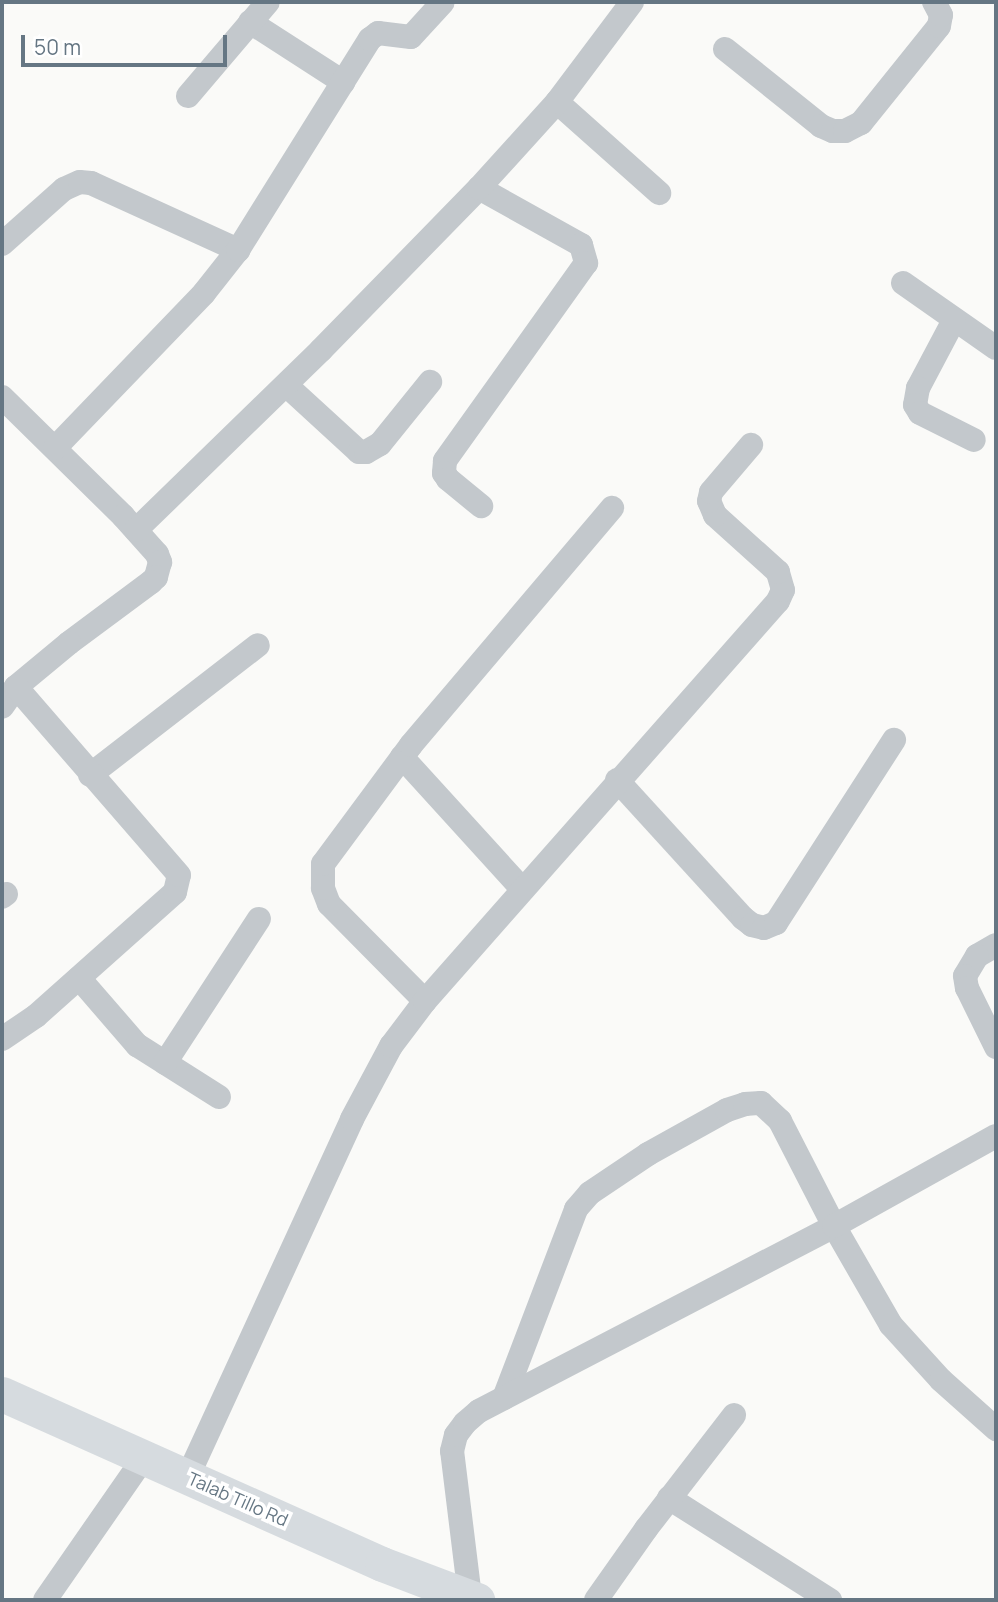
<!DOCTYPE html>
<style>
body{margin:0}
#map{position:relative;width:998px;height:1602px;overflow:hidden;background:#fafaf8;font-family:Manrope,sans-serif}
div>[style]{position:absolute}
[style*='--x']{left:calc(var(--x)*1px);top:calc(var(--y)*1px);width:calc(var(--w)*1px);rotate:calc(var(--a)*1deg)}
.street>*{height:24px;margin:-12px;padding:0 12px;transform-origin:12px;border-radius:12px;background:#c3c8cc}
.secondary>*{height:35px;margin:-17.5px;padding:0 17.5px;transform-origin:17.5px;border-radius:17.5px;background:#d6dbdf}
span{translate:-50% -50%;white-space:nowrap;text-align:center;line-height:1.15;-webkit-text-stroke:7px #fff;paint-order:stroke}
.street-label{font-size:18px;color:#657683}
.frame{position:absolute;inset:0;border:4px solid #657683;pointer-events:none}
.scale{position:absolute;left:21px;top:35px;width:206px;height:32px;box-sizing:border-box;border:4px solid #657683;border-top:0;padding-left:9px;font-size:21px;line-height:24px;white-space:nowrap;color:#657683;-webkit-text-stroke:5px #fff;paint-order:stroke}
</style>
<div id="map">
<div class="street">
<div style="--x:250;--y:22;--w:111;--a:32.8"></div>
<div style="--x:725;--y:49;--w:123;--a:38.7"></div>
<div style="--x:821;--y:126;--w:13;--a:23"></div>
<div style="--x:833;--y:131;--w:12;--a:0"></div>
<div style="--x:845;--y:131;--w:18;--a:-27"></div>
<div style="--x:861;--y:123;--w:124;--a:-51.2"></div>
<div style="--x:939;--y:26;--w:11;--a:-80"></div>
<div style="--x:941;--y:15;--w:15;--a:-118"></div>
<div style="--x:188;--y:96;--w:123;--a:-49.6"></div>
<div style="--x:557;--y:102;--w:137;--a:41.7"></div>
<div style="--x:479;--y:188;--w:117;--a:29.2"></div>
<div style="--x:581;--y:245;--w:19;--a:74"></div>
<div style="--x:586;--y:263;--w:243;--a:125.5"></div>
<div style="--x:445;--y:461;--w:12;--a:95"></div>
<div style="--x:444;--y:473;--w:7;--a:56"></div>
<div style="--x:448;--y:479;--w:43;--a:39.3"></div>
<div style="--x:2;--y:244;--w:83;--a:-41.6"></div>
<div style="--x:64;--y:189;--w:17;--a:-24"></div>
<div style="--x:80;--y:182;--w:11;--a:5"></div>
<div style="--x:91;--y:183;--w:162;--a:24.5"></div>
<div style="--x:903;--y:283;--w:113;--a:35"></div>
<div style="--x:954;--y:320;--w:77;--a:117.9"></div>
<div style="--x:918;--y:388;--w:17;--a:100"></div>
<div style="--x:915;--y:405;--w:9;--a:58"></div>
<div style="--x:920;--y:413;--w:60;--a:26.6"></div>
<div style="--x:286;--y:385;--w:99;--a:42.5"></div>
<div style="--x:359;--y:452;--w:7;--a:0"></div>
<div style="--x:366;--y:452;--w:16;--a:-30"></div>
<div style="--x:380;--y:444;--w:80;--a:-51.1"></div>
<div style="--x:2;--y:397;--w:170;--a:44.5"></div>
<div style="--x:123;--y:516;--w:51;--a:48.2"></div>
<div style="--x:157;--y:554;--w:9;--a:69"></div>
<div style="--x:160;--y:562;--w:16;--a:105"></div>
<div style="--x:156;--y:577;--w:7;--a:135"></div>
<div style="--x:151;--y:582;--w:102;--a:143.4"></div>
<div style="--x:69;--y:643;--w:69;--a:140.3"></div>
<div style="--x:16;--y:687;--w:24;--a:125"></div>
<div style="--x:55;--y:448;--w:215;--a:-46.1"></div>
<div style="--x:204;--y:293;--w:55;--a:-51.7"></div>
<div style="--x:238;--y:250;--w:249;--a:-58"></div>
<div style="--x:370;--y:39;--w:10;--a:-37"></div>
<div style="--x:378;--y:33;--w:33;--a:7"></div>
<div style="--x:411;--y:37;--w:47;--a:-47.6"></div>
<div style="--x:136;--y:530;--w:258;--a:-44.2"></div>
<div style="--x:321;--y:350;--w:226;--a:-45.7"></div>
<div style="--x:479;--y:188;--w:116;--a:-47.8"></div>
<div style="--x:557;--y:102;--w:125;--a:-53.1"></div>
<div style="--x:402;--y:757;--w:178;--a:47.7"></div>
<div style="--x:90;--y:775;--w:212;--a:-37.7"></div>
<div style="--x:617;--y:780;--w:187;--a:47.6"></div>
<div style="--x:743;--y:918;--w:11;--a:38"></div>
<div style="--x:752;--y:925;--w:12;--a:14"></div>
<div style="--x:764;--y:928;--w:13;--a:-23"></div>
<div style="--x:776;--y:923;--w:218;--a:-57.2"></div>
<div style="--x:2;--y:897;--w:5;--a:-37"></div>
<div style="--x:996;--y:945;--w:22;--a:150"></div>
<div style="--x:977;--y:956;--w:23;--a:121"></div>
<div style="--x:965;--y:976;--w:12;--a:81"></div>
<div style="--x:967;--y:988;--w:66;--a:63.8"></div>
<div style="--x:79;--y:978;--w:89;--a:49.1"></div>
<div style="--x:137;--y:1045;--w:97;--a:32.4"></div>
<div style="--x:425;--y:1001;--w:136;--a:-134.7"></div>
<div style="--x:329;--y:904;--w:17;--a:-111"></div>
<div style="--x:323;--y:888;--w:24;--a:-90"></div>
<div style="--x:323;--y:864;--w:148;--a:-53.5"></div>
<div style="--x:411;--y:745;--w:311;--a:-49.7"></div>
<div style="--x:2;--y:1039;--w:41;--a:-34.1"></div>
<div style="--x:36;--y:1016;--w:186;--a:-41.7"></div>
<div style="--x:175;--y:892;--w:17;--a:-77"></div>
<div style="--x:179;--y:875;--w:249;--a:-130.9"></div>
<div style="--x:165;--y:1063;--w:172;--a:-56.9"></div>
<div style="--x:504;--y:1398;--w:202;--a:-69.1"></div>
<div style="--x:576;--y:1209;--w:21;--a:-49"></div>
<div style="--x:590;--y:1193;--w:70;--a:-33.9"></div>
<div style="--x:648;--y:1154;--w:90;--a:-29.1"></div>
<div style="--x:727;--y:1110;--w:19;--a:-18"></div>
<div style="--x:745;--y:1104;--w:16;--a:-4"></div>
<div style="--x:761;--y:1103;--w:26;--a:43"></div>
<div style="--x:780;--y:1121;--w:118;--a:62.8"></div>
<div style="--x:834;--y:1226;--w:114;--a:60.1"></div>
<div style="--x:891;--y:1325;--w:74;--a:47.7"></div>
<div style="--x:941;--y:1380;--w:74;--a:41.7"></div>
<div style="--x:188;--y:1476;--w:393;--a:-65.3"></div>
<div style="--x:352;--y:1119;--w:83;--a:-61.9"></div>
<div style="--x:391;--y:1046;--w:56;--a:-52.9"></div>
<div style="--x:425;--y:1001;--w:533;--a:-48.57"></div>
<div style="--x:778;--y:601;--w:12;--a:-66"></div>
<div style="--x:783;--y:590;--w:19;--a:-106"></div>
<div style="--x:778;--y:572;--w:85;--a:-137.9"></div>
<div style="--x:715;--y:515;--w:15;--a:-113"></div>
<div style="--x:709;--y:501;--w:9;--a:-77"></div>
<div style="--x:711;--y:492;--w:62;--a:-49.6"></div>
<div style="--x:669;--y:1498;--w:191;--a:32.4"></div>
<div style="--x:470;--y:1597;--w:147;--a:-97"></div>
<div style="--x:452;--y:1451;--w:16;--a:-76"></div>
<div style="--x:456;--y:1435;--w:15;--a:-53"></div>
<div style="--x:465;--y:1423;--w:18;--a:-41"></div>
<div style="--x:479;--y:1411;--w:400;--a:-27.5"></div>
<div style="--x:834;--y:1226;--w:185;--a:-29.1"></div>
<div style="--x:45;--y:1600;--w:172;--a:-55.2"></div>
<div style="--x:596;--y:1600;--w:87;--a:-54.8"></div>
<div style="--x:646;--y:1529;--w:144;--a:-52.3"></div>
</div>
<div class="secondary">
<div style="--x:2;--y:1394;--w:416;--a:24.1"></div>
<div style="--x:382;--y:1564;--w:102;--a:20.8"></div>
</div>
<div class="street-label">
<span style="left:238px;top:1499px;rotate:24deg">Talab Tillo Rd</span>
</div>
<div class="frame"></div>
<div class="scale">50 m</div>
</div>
